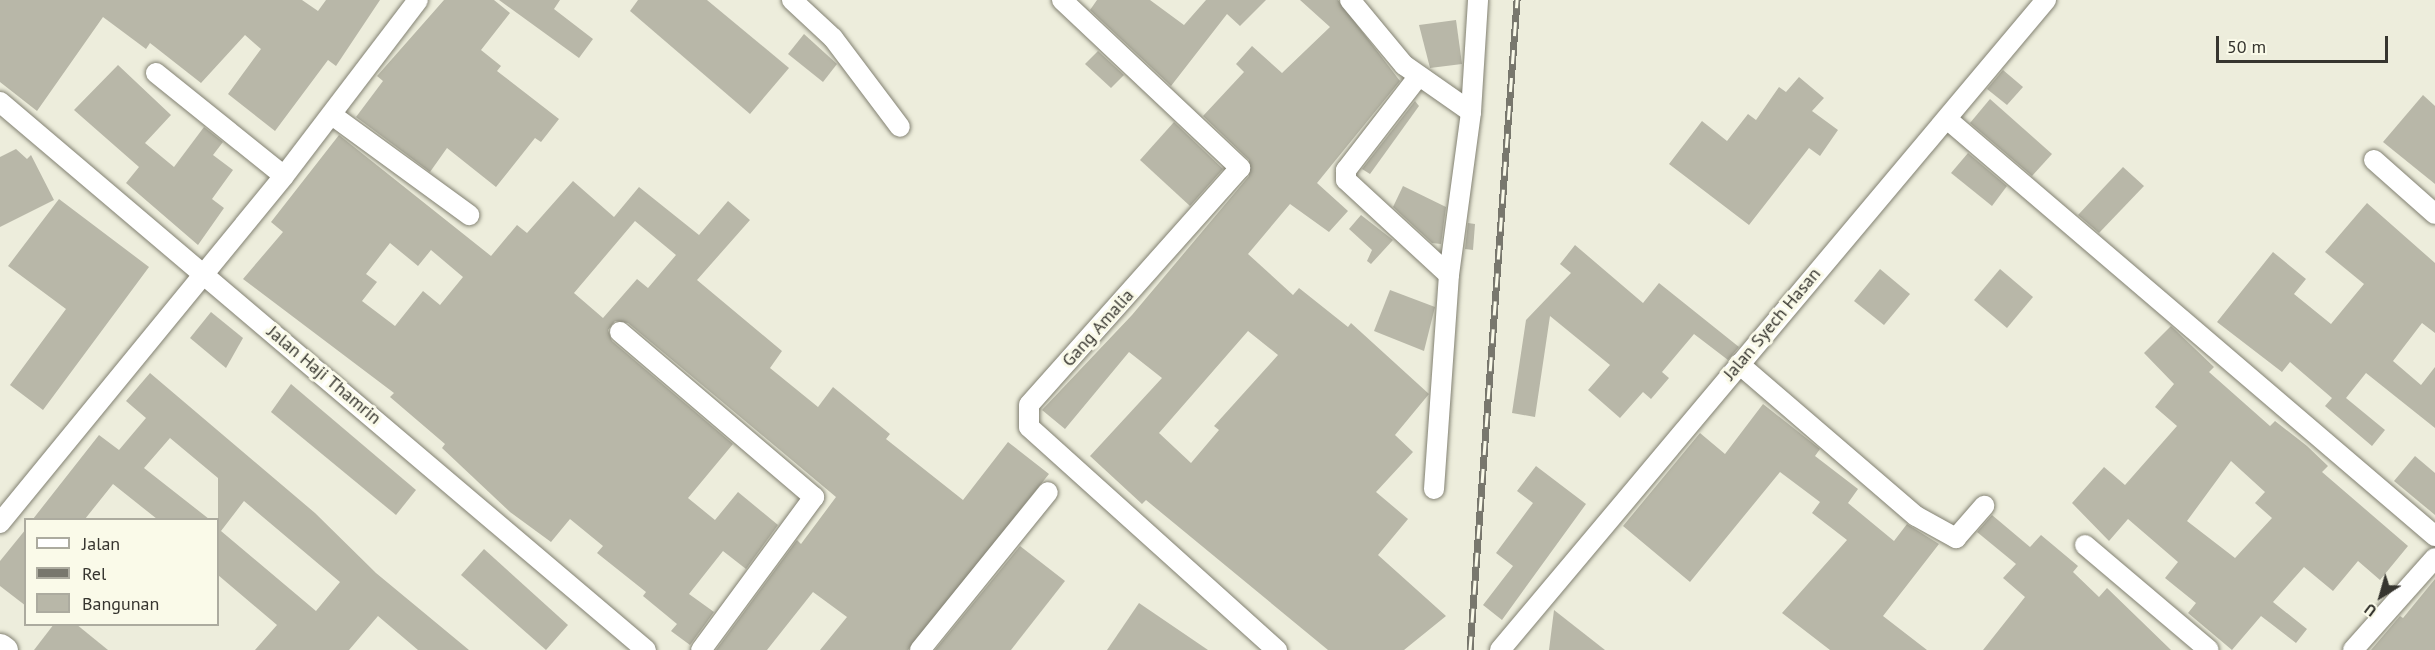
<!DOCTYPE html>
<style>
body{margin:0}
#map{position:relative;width:2435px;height:650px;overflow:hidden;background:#ededdc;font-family:"PT Sans",sans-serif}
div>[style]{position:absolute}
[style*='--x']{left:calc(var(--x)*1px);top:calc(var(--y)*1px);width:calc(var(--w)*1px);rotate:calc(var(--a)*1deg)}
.building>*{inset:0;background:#b8b7a8}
.roads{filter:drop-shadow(0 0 2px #828172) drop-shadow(0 0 2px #828172)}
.street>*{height:20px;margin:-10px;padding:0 10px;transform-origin:10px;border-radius:10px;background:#fff}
.secondary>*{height:27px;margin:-13.5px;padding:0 13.5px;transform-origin:13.5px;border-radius:13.5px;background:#fff}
.rail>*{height:7px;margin-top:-3.5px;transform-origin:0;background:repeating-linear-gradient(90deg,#fafae9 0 14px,#78776d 0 28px);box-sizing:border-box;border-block:2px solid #78776d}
span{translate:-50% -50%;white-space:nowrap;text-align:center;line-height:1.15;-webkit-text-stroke:6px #fafae9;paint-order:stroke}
.street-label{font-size:18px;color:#36352f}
.legend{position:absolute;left:24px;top:518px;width:195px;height:108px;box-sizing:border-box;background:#fafae9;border:2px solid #acab9f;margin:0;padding:8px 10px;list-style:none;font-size:18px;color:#36352f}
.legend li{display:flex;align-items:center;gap:12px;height:30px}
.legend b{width:30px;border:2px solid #acab9f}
.north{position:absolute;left:2351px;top:566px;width:60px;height:60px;-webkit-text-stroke:4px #fafae9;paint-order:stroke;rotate:217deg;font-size:16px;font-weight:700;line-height:24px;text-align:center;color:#36352f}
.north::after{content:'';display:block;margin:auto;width:21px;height:27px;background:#36352f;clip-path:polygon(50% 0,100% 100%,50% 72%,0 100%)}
.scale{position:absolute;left:2216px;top:36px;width:172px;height:27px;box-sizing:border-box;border:3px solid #36352f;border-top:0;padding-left:8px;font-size:18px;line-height:21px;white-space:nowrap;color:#36352f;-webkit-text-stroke:4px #fafae9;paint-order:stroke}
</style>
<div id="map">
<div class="building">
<div style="clip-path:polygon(0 0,302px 0,318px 11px,326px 0,380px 0,336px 66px,328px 60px,275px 131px,228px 94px,261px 49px,245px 35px,201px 83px,150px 43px,146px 49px,103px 17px,37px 111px,0 82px)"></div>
<div style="clip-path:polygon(444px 0,494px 0,510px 13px,481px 50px,501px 66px,497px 71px,559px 119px,541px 142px,535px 138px,496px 187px,447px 148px,430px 172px,356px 117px,383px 81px,377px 76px)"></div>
<div style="clip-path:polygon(499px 0,560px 0,554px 9px,593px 39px,579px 58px)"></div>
<div style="clip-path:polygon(638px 0,707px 0,789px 68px,750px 114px,630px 11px)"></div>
<div style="clip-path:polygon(1097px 0,1150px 0,1184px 25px,1206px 0,1266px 0,1240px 26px,1227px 14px,1171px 86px,1090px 10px)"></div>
<div style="clip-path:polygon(evenodd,1300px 0,1338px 0,1400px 81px,1317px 183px,1348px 211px,1329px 232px,1290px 204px,1248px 254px,1293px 295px,1299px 288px,1348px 327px,1351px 323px,1429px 394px,1395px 435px,1413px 452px,1376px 492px,1408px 519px,1378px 555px,1446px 616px,1404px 650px,1328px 650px,1146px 500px,1142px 504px,1090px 456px,1162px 378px,1129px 352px,1065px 429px,1042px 410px,1132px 315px,1249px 176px,1249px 160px,1203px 116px,1244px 72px,1236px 64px,1252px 46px,1282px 73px,1330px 27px,1300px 0,1248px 331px,1278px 355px,1214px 426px,1219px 430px,1191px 463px,1159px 433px,1248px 331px)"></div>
<div style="clip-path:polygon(1456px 20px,1462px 64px,1430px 68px,1419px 25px)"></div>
<div style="clip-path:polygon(804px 34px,837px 64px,823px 82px,788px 54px)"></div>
<div style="clip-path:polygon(1098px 51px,1124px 75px,1111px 88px,1085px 64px)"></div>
<div style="clip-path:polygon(118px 65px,171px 115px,145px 143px,174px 167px,204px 127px,223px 142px,213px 155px,233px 170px,212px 199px,224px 208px,198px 245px,126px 183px,139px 167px,74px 110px)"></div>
<div style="clip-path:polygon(2003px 70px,2023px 87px,2007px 105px,1987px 89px)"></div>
<div style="clip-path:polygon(1799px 77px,1824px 98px,1812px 111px,1838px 130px,1820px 156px,1809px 148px,1749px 225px,1669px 164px,1702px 121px,1727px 141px,1748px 114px,1756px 120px,1779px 87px,1786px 92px)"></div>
<div style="clip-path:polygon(2423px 95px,2435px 106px,2435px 184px,2383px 142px)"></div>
<div style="clip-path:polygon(1990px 99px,2052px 154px,2032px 176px,1970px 123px)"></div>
<div style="clip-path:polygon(1415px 101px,1419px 106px,1370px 174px,1362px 169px)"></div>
<div style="clip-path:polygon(1174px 122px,1223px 169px,1190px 206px,1140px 160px)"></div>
<div style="clip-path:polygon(evenodd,339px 135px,491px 256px,517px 225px,527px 233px,573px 181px,614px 217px,639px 187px,699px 235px,728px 201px,750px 220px,697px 280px,782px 351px,770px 368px,818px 407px,833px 387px,890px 434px,886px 439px,963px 500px,1008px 442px,1049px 474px,908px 650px,820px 650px,847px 617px,813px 592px,767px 650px,716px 650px,797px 540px,801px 544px,836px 497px,628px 323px,615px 321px,608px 330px,612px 341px,733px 444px,688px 498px,715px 520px,738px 492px,778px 525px,746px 569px,723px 551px,689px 594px,714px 612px,690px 645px,671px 631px,677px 624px,643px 596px,646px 592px,597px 553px,603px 546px,570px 519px,551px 542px,510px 512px,442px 448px,445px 444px,390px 397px,394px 393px,243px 279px,283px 232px,271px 222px,339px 135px,635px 221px,676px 255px,648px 288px,637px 279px,603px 318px,574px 293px,635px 221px,339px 135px,390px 243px,418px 266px,431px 250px,463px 277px,440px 305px,423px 291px,395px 326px,362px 301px,377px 282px,366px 274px,390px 243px)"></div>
<div style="clip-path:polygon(16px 149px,27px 159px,31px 155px,54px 200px,0 227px,0 157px)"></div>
<div style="clip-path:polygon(1968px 153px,2007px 186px,1992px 206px,1951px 173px)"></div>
<div style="clip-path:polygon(2123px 167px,2144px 186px,2099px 233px,2078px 215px)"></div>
<div style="clip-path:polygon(1403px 186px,1446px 207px,1441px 244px,1432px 243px,1393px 207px)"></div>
<div style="clip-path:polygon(59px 199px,149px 267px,43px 410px,10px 385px,66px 309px,8px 266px)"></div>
<div style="clip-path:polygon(2367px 203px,2435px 263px,2435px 333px,2422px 323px,2393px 361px,2421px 385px,2435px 367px,2435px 428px,2366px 373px,2346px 398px,2385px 430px,2372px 446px,2325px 406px,2332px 398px,2290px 362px,2282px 372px,2217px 322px,2273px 252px,2306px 279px,2294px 294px,2331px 324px,2364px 284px,2325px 252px)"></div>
<div style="clip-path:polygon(1361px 215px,1393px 240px,1371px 264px,1367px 261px,1372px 250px,1349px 229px)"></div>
<div style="clip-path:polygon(1468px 223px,1475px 224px,1473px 250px,1465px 249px)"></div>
<div style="clip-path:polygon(1575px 245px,1643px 303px,1659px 283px,1739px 347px,1728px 360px,1694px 334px,1662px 372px,1669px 378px,1651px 399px,1643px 392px,1620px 418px,1588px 390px,1610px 365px,1550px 316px,1535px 417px,1512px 413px,1526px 320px,1571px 273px,1560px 264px)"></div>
<div style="clip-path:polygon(1880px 269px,1910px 294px,1884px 325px,1854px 301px)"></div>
<div style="clip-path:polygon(2000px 269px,2033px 297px,2007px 328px,1974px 300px)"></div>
<div style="clip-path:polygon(1390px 290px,1435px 307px,1424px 351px,1374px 331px)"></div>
<div style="clip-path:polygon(211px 312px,243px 338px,226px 368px,190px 338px)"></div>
<div style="clip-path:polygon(evenodd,2171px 326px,2214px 367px,2209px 372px,2270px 426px,2275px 421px,2307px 446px,2328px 466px,2322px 472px,2408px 546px,2380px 580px,2358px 561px,2333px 591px,2304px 567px,2273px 602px,2307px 629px,2296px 643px,2261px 616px,2232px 650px,2188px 613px,2196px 603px,2165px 578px,2178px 562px,2128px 519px,2109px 541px,2072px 503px,2104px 467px,2125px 485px,2177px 426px,2155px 407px,2174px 384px,2144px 353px,2171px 326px,2231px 461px,2265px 492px,2255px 503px,2272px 518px,2235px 558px,2187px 521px,2231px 461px)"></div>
<div style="clip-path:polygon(evenodd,150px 373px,315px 513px,376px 573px,469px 650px,418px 650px,378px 616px,349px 650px,255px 650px,277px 625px,218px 575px,218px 478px,170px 438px,144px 468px,209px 519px,157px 519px,113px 484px,85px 519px,33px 519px,99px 435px,119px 450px,146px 418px,126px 401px,150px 373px,244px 501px,340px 582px,316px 611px,221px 531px,244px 501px)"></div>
<div style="clip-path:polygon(291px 384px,416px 490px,396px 515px,271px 412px)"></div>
<div style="clip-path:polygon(1763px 404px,1820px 449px,1815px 456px,1858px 489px,1848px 503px,1894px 541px,1907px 524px,1939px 544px,1883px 616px,1927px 650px,1830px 650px,1782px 613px,1847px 540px,1812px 513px,1820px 502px,1780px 472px,1690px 582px,1623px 526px,1700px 433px,1725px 454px)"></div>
<div style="clip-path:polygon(2415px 456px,2435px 473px,2435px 515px,2394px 481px)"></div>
<div style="clip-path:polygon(1536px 466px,1586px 504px,1502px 620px,1483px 605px,1513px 566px,1496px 553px,1533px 503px,1517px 491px)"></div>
<div style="clip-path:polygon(1992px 515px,2030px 547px,2041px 535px,2078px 566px,2073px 572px,2099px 597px,2107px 588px,2171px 650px,1983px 650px,2025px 597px,2003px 578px,2016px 564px,1977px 532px)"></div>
<div style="clip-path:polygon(26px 529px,26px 606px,0 586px,0 561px)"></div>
<div style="clip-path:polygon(1020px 546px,1065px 581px,1011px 650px,935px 650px)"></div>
<div style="clip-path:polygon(484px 549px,568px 625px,546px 650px,461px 575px)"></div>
<div style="clip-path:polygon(2435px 579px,2435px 650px,2371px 650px,2400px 616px,2403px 618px)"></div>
<div style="clip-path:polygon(1139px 603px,1208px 650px,1107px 650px)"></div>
<div style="clip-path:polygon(1554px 610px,1605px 650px,1549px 650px)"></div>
<div style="clip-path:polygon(54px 624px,76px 624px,108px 650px,34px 650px)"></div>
</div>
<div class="roads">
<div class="street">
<div style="--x:792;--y:0;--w:56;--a:42.8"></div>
<div style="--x:833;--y:38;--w:111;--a:53"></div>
<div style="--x:1062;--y:0;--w:245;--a:43.3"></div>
<div style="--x:1240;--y:168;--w:317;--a:131.7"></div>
<div style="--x:1029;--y:405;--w:22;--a:90"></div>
<div style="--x:1029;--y:427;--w:334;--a:42"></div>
<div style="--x:1350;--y:0;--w:85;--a:50.3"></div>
<div style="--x:1404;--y:65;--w:82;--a:35"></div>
<div style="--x:156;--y:73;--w:164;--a:38.8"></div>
<div style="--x:1418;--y:77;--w:118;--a:127.7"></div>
<div style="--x:1346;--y:170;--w:10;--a:90"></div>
<div style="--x:1346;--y:180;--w:140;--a:42.7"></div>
<div style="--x:0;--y:102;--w:847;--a:40.31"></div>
<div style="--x:332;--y:115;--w:170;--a:36.1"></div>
<div style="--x:1947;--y:119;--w:642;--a:40.51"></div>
<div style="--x:2374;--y:160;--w:81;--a:41.5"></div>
<div style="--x:620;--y:332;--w:255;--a:40.4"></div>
<div style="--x:814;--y:497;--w:190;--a:126.4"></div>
<div style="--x:1739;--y:364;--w:233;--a:40.7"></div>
<div style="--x:1916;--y:516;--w:46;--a:28.8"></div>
<div style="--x:1956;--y:538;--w:43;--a:-48.8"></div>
<div style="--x:1434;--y:489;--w:215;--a:-86"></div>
<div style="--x:1449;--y:275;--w:164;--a:-82.3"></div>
<div style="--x:1471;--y:112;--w:112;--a:-86.4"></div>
<div style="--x:0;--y:523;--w:448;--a:-50.7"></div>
<div style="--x:284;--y:176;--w:221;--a:-52.7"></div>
<div style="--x:2085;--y:545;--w:162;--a:40.3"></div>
<div style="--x:920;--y:650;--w:203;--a:-51"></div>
<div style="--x:1500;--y:650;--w:849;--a:-49.97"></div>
<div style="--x:2353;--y:650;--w:123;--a:-48.3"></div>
</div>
<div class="secondary">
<div style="--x:0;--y:647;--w:5;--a:37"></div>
</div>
</div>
<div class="rail">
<div style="--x:1470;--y:650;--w:652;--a:-85.86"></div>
</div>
<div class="street-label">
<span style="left:1772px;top:324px;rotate:-50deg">Jalan Syech Hasan</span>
<span style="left:1098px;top:328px;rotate:-48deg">Gang Amalia</span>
<span style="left:324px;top:375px;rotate:40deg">Jalan Haji Thamrin</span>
</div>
<ul class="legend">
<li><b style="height:8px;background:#fff"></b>Jalan</li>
<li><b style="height:8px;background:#78776d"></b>Rel</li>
<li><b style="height:16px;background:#b8b7a8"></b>Bangunan</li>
</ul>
<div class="north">U</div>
<div class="scale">50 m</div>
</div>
